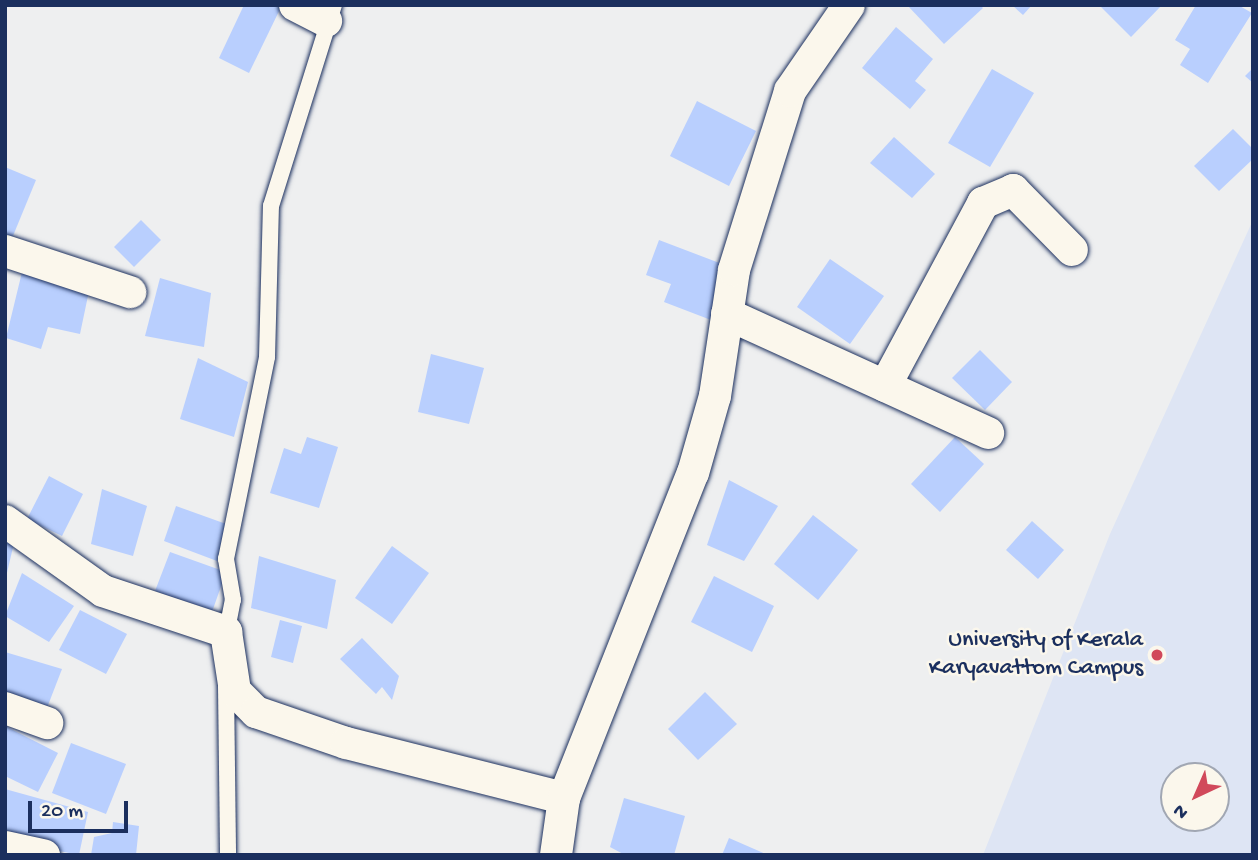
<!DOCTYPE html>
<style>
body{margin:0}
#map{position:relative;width:1258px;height:860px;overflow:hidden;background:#eeeff0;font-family:"Gochi Hand",sans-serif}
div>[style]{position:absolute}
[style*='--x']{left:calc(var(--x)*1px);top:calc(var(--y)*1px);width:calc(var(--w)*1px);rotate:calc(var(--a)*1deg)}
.built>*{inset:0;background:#dee5f4}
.building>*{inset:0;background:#b9cffe}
.roads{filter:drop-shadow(0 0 2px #1b2f5e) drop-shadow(0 0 2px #1b2f5e)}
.lane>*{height:16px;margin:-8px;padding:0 8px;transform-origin:8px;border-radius:8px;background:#fbf7ec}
.street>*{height:32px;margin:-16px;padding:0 16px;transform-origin:16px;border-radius:16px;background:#fbf7ec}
.dots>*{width:19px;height:19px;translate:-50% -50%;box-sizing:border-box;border:4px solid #fbf7ec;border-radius:50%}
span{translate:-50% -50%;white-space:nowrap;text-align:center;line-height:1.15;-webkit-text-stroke:5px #fbf7ec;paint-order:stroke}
.poi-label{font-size:24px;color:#1b2f5e}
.right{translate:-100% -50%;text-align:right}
.frame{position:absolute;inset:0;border:7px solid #1b2f5e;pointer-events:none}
.north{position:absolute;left:1160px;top:762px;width:70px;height:70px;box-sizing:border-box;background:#fbf7ec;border:2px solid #a1a7b3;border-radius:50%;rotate:224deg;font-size:19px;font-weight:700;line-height:28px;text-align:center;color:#1b2f5e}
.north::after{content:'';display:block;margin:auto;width:24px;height:32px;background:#d1495b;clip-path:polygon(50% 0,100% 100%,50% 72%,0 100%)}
.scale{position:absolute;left:28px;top:801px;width:100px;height:32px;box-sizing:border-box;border:4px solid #1b2f5e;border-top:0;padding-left:9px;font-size:21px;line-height:24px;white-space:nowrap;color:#1b2f5e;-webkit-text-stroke:5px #fbf7ec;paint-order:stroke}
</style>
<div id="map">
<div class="built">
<div style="clip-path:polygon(evenodd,1253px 220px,1253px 855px,983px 855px,1110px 534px,1253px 220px,1174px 776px,1216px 776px,1216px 818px,1174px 818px,1174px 776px)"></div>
</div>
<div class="building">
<div style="clip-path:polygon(244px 5px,282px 5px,249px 73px,219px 58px)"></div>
<div style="clip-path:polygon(907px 5px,980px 5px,983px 8px,944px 44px)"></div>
<div style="clip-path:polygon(1012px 5px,1032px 5px,1023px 15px)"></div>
<div style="clip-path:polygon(1099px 5px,1162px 5px,1131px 37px)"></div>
<div style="clip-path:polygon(1196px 5px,1238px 5px,1252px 13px,1208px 83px,1180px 65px,1190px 49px,1175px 40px)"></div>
<div style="clip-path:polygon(896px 27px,933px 59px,915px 81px,926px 90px,910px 109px,862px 68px)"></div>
<div style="clip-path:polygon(1253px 68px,1253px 83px,1245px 76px)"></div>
<div style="clip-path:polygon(992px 69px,1034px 93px,990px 167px,948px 143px)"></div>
<div style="clip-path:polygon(697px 101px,756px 131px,729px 186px,670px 156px)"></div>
<div style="clip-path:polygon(1233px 129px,1253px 149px,1253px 159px,1219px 191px,1194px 166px)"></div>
<div style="clip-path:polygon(894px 137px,935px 174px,912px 198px,870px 163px)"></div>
<div style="clip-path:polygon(5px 167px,36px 180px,8px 248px,5px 247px)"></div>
<div style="clip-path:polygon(141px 220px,161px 240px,134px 267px,114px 247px)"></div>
<div style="clip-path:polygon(659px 240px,730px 267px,711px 320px,664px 302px,671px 284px,646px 275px)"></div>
<div style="clip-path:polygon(830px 259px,884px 296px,850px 344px,797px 307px)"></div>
<div style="clip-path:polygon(22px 272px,89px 291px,80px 334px,48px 327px,41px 349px,6px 338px)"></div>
<div style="clip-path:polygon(160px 278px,211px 293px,204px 347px,145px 336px)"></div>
<div style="clip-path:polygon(980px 350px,1012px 382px,985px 410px,952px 378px)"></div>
<div style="clip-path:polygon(431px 354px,484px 368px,469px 424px,418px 412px)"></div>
<div style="clip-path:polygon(198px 358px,248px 382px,234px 437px,180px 419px)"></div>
<div style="clip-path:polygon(307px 437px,338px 447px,319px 508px,270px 493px,284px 448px,301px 454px)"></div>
<div style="clip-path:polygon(955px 437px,984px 464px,940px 512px,911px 484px)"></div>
<div style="clip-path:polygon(49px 476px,83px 494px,62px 536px,27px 519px)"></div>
<div style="clip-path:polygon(729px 480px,778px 506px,744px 561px,707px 545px)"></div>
<div style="clip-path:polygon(102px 489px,147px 506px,133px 556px,91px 544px)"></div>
<div style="clip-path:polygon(176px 506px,229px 525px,217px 561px,164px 541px)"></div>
<div style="clip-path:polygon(813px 515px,858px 550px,818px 600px,774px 564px)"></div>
<div style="clip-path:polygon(1032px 521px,1064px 550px,1038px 579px,1006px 550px)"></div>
<div style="clip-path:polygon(5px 542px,14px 543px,6px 577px,5px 577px)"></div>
<div style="clip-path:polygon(392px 546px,429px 573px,392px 624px,355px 598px)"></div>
<div style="clip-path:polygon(170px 552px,226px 572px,212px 612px,155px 591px)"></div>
<div style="clip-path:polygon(259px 556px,336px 580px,327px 629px,251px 608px)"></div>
<div style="clip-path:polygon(22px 573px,74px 606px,49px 642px,5px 616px)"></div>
<div style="clip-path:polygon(714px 576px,774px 606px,752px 652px,691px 622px)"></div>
<div style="clip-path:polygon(80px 610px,127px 634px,106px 674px,59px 650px)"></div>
<div style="clip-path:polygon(280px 620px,302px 626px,293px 663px,271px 657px)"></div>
<div style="clip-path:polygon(362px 638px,399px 676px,392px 700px,382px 687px,376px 694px,340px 659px)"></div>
<div style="clip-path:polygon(5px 652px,62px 669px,45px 713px,5px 699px)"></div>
<div style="clip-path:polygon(705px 692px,737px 724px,698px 760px,668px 729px)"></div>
<div style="clip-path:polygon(5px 726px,58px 753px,38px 792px,5px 776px)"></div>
<div style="clip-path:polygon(71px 743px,126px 764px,106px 814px,52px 793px)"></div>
<div style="clip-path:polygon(5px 789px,88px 812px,79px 855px,5px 840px)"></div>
<div style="clip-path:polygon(624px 798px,685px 816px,674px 855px,625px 855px,610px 847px)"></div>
<div style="clip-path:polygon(113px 822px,139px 826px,136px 855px,91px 855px,94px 837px,112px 833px)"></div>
<div style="clip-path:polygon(729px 838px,768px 855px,722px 855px)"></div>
</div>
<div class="roads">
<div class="lane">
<div style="--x:226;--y:635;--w:36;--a:-79"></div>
<div style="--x:233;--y:600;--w:42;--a:-99.7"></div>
<div style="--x:226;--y:559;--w:206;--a:-78.5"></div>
<div style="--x:267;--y:357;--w:151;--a:-88.5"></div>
<div style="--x:271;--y:206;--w:211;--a:-72.6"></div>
<div style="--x:226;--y:686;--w:169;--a:89.3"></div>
</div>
<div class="street">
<div style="--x:295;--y:5;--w:35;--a:27"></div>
<div style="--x:5;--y:251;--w:132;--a:18.2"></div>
<div style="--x:727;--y:314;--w:287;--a:24.5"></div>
<div style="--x:885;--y:386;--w:208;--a:-61.8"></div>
<div style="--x:983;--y:203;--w:33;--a:-23"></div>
<div style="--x:1013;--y:190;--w:84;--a:45.5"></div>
<div style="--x:5;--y:521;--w:120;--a:35.5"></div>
<div style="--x:103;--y:591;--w:130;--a:18.4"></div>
<div style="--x:226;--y:632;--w:60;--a:81.3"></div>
<div style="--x:235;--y:691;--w:30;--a:45"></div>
<div style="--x:256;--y:712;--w:95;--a:19"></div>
<div style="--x:346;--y:743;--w:225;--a:14.2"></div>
<div style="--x:564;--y:798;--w:350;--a:-68.4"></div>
<div style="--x:693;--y:473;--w:80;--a:-74.1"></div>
<div style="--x:715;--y:396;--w:127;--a:-81.4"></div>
<div style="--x:734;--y:270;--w:188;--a:-72.6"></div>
<div style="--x:790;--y:91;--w:104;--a:-55.5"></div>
<div style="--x:5;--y:708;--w:45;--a:19.7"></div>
<div style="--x:5;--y:847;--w:40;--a:12"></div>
<div style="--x:556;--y:855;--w:58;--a:-82"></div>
</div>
</div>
<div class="dots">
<div style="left:1157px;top:655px;background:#d1495b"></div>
</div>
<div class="poi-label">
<span class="right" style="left:1143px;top:655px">University of Kerala<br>Karyavattom Campus</span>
</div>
<div class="frame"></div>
<div class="north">N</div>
<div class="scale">20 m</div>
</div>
